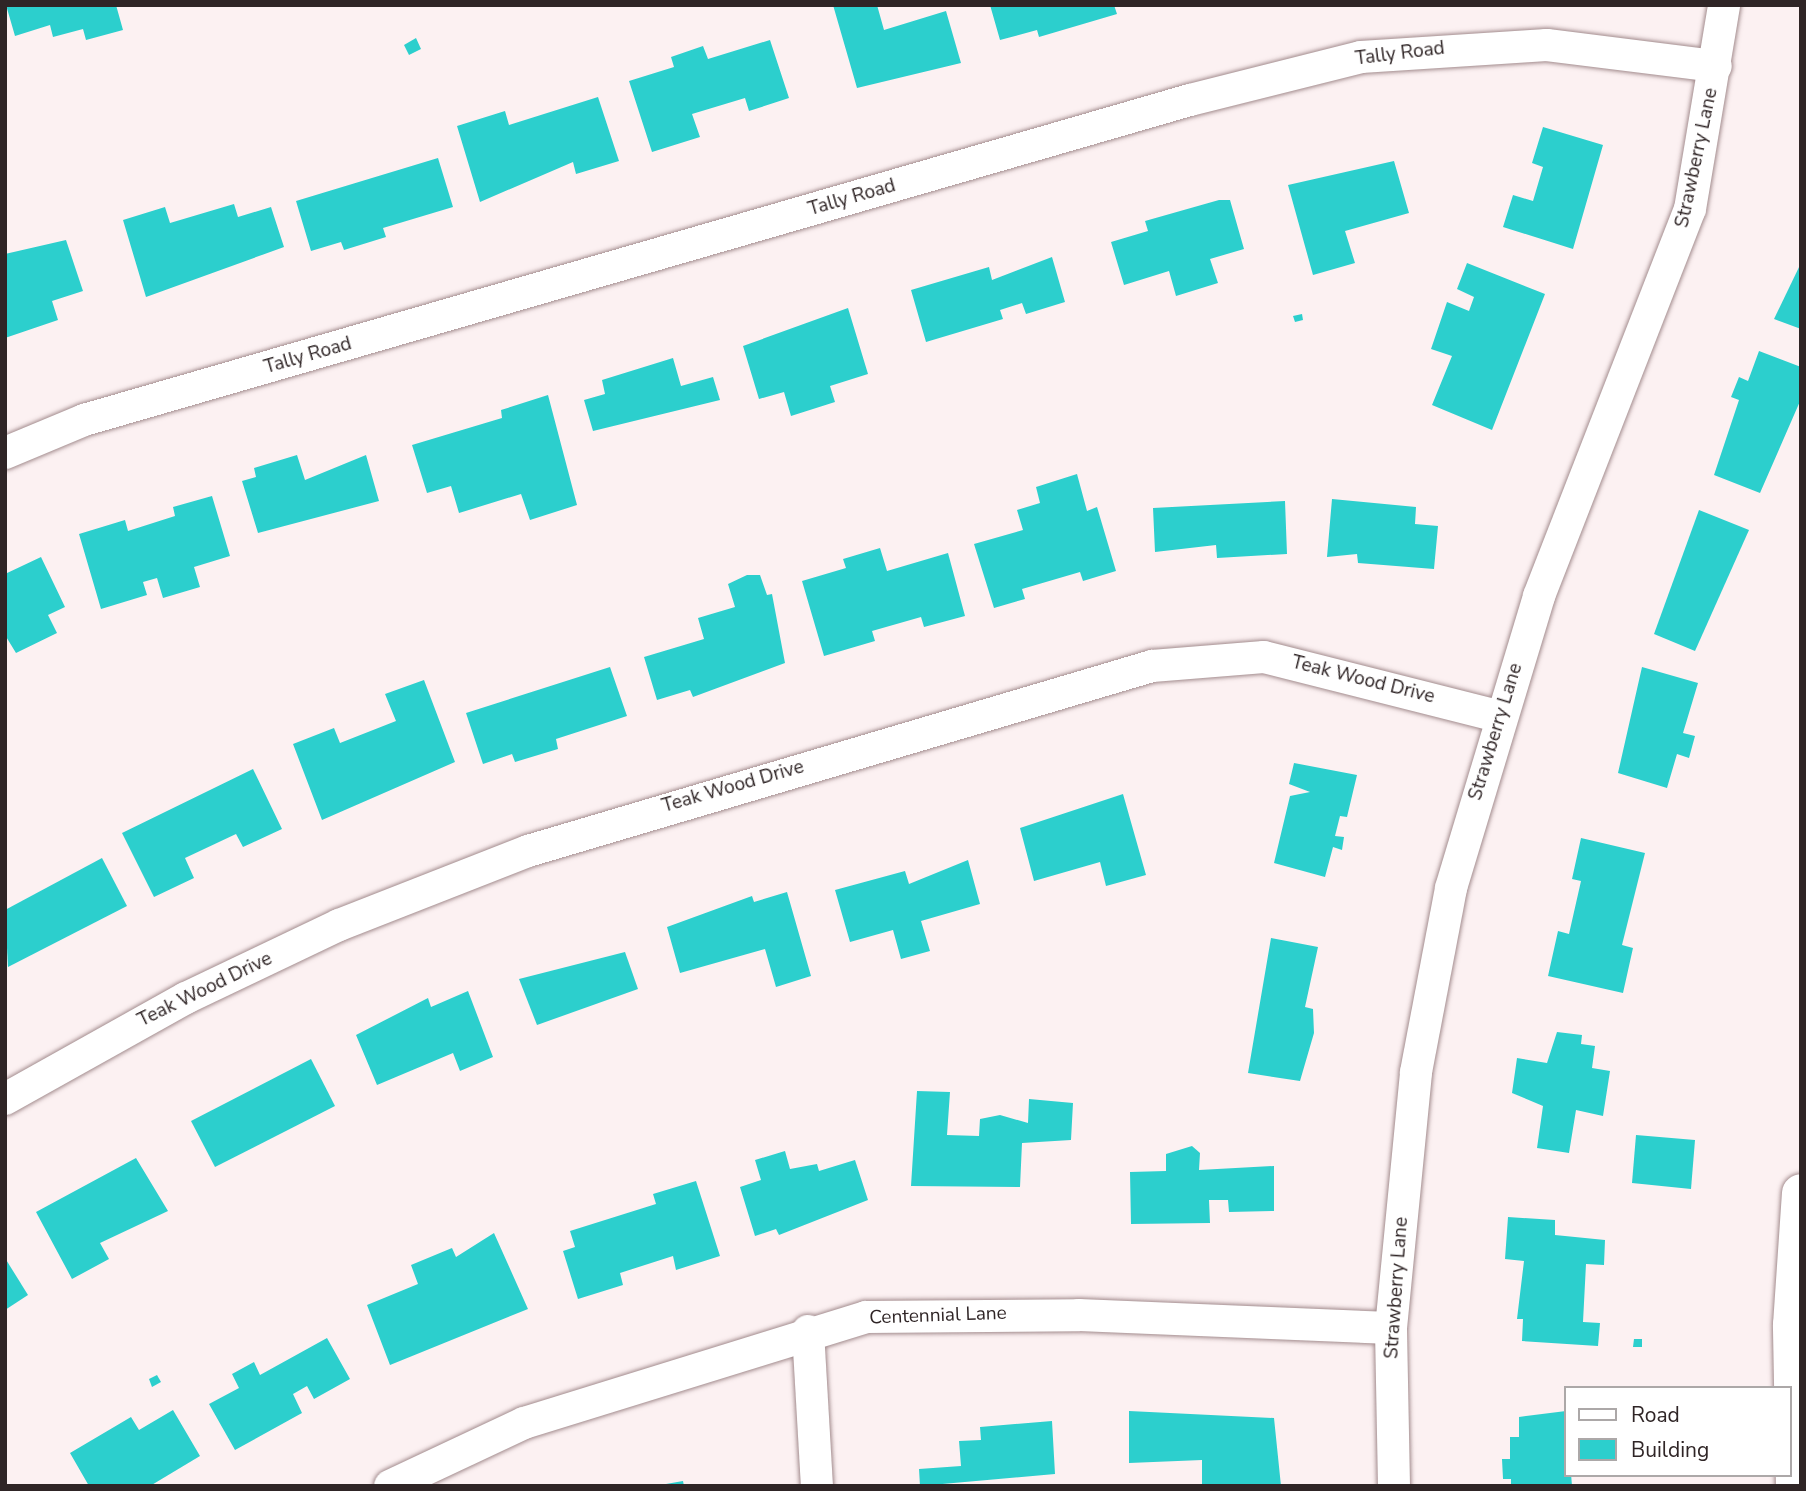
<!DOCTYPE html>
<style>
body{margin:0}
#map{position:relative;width:1806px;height:1491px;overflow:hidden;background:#fcf1f2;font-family:"Nunito Sans",sans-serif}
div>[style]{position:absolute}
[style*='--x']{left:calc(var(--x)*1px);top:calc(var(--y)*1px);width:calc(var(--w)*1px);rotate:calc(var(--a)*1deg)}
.building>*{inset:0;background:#2ccfcd}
.roads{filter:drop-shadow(0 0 2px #a38c8e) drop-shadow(0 0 2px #a38c8e)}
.street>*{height:32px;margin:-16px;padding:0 16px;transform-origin:16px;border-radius:16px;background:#fff}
.secondary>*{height:38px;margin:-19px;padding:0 19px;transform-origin:19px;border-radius:19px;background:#fff}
span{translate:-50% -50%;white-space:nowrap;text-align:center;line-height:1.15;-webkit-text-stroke:5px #fff;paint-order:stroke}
.street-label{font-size:19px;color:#2f2526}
.frame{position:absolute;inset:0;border:7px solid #2f2526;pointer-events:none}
.legend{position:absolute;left:1564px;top:1386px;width:228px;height:91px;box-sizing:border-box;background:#fff;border:2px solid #aca8a8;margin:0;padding:9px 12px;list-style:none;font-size:21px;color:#2f2526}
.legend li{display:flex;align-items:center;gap:14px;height:35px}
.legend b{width:35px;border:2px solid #aca8a8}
</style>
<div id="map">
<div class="building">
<div style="clip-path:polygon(6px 5px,116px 5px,123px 30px,86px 40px,83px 29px,53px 37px,50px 25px,15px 36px)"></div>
<div style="clip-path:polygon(833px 5px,877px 5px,884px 30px,946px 11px,961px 63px,857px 88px)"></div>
<div style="clip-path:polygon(990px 5px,1114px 5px,1117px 14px,1039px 37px,1037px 30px,1000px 40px)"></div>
<div style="clip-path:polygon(416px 38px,421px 49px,409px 55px,404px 45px)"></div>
<div style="clip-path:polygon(770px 40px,789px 98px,749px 111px,745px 98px,692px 114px,700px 137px,652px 152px,629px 81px,674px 67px,671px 57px,703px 46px,708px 59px)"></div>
<div style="clip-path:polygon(598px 97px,619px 161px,576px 174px,573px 162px,480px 202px,457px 126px,505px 111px,509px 125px)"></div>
<div style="clip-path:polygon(1543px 127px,1603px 145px,1573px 249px,1503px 227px,1513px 195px,1533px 201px,1543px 167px,1532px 163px)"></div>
<div style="clip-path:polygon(438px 158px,453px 207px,383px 228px,386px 237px,344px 250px,341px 242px,311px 251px,296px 201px)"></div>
<div style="clip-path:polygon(1394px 161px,1409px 213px,1345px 231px,1355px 263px,1313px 275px,1288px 185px)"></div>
<div style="clip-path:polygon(1219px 200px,1230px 200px,1244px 249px,1210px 259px,1218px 283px,1176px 296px,1169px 271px,1124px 285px,1111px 242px,1148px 231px,1145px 221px)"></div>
<div style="clip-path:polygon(234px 204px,238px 217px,271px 207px,284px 247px,146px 297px,123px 220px,165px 207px,170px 223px)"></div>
<div style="clip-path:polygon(66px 240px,83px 291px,52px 301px,58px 320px,5px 338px,5px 254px)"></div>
<div style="clip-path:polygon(1052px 257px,1065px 302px,1026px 314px,1022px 303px,1000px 310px,1003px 319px,926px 342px,911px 290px,989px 267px,992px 280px)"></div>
<div style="clip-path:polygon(1467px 263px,1545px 294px,1492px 430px,1432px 405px,1452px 356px,1431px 349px,1447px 302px,1469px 311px,1474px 297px,1457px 289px)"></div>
<div style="clip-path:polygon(1801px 263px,1801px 329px,1774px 319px)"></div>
<div style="clip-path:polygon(848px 308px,868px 374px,830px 386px,835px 402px,791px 416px,784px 392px,759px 399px,743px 346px)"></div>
<div style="clip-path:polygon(1302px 314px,1303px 320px,1295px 322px,1293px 316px)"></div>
<div style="clip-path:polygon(1759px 351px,1801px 367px,1801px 399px,1760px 493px,1714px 475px,1739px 400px,1731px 397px,1739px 377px,1748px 381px)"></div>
<div style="clip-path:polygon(673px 358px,681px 386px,713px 377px,720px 400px,593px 431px,584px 400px,605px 394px,602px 380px)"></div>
<div style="clip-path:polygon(548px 395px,577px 505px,530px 520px,521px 494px,459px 513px,451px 486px,427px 493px,412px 445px,502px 418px,501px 410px)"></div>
<div style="clip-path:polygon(297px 455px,305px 480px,366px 455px,379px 501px,258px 533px,242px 481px,256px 477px,254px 468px)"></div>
<div style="clip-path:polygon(1077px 474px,1087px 511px,1097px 507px,1116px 571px,1083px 581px,1080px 572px,1022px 589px,1025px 599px,994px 608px,974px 544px,1023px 530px,1017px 510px,1040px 503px,1036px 487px)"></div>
<div style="clip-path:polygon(212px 496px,230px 556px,194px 567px,200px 587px,163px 598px,157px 578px,143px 582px,147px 595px,101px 609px,79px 534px,125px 520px,128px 531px,175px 516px,173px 507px)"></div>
<div style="clip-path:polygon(1332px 499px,1416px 507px,1415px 524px,1438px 526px,1434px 569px,1358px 563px,1357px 554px,1327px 557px)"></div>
<div style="clip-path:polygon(1285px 501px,1287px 554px,1217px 558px,1216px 545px,1155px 552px,1153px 508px)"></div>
<div style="clip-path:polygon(1699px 510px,1749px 530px,1695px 651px,1654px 634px)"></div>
<div style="clip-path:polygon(880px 548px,887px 571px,948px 553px,965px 616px,924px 627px,921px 617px,872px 631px,875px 641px,824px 656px,802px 581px,846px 568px,843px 559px)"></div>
<div style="clip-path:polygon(41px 557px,65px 607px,48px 615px,57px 633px,16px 653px,5px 635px,5px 574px)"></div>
<div style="clip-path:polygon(747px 575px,760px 575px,767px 595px,772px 594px,785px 663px,693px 697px,690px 690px,657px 700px,644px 657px,704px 639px,698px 618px,735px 607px,728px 584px)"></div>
<div style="clip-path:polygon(610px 667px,627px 716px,556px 739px,558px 749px,515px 762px,512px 754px,483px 764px,466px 713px)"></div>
<div style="clip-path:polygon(1642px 667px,1698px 683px,1683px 733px,1695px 736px,1689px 758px,1677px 754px,1667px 788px,1618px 773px)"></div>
<div style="clip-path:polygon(424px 680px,455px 762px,322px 820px,293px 744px,334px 728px,340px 743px,396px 721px,385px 694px)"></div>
<div style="clip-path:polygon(1294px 763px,1357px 775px,1347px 817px,1340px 816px,1335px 836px,1344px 837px,1342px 850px,1333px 847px,1325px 877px,1274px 863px,1290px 796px,1310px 792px,1289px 784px)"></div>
<div style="clip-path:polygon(253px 769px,282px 829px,243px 847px,236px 834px,185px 858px,194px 878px,154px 897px,122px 833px)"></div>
<div style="clip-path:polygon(1123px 794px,1146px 875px,1106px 886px,1100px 862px,1034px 881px,1020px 828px)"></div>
<div style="clip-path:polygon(1581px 838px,1645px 853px,1622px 945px,1633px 948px,1623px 993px,1548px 976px,1558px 931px,1569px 934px,1581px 881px,1572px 879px)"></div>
<div style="clip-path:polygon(102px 858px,127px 906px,8px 967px,5px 910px)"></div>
<div style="clip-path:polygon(968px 860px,980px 904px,921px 921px,930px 951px,901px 959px,893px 930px,850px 942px,835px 890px,905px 871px,909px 884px)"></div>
<div style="clip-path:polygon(787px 892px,811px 976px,776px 987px,765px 949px,680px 973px,667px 927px,752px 896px,754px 902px)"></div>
<div style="clip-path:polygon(1271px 938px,1318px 947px,1305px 1007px,1313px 1009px,1314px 1033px,1300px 1081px,1248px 1073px)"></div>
<div style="clip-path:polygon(625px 952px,638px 989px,537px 1025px,519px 979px)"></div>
<div style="clip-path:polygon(468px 991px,493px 1057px,460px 1071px,453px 1053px,377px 1085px,356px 1035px,428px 998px,431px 1007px)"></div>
<div style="clip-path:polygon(1557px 1032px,1582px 1035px,1581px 1044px,1595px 1046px,1592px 1068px,1610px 1071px,1603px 1116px,1576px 1110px,1569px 1153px,1537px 1148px,1543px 1106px,1512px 1093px,1517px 1058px,1547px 1063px)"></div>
<div style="clip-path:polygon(311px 1059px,335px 1106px,215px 1167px,191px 1121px)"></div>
<div style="clip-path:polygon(917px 1091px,950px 1092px,947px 1135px,979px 1136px,980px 1119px,1000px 1115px,1028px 1123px,1029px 1099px,1073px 1103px,1071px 1140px,1022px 1143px,1020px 1187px,911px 1186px)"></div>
<div style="clip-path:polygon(1636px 1135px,1695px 1140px,1691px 1189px,1632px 1183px)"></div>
<div style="clip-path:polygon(1192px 1146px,1200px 1153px,1199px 1170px,1274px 1166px,1274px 1211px,1229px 1212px,1228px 1200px,1209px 1200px,1210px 1223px,1131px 1224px,1130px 1172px,1166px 1171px,1166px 1154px)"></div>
<div style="clip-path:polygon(785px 1151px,790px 1169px,817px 1164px,819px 1171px,855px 1160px,868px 1200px,779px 1235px,776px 1229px,755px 1236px,740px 1187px,761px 1180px,755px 1160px)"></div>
<div style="clip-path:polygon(136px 1158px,168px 1211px,100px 1243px,109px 1259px,72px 1279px,36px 1212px)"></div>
<div style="clip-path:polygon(696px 1181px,720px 1256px,676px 1270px,673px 1256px,620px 1273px,623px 1285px,578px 1299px,563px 1251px,575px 1247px,570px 1231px,656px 1204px,653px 1194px)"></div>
<div style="clip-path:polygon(1508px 1217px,1555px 1220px,1555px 1235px,1605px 1240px,1604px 1265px,1586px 1264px,1583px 1322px,1600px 1323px,1598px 1346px,1522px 1341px,1523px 1319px,1517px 1319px,1524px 1261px,1505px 1259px)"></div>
<div style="clip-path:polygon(494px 1233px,528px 1309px,390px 1365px,367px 1305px,418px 1284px,411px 1265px,452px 1248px,456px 1257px)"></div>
<div style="clip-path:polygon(5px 1258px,28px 1295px,5px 1310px)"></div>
<div style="clip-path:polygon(327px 1338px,350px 1379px,314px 1399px,307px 1386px,293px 1394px,302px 1413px,235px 1450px,209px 1404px,239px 1388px,232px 1374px,254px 1362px,260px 1375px)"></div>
<div style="clip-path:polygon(1634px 1339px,1642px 1339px,1642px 1347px,1633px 1347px)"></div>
<div style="clip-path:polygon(157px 1375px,161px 1382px,152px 1387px,149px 1379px)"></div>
<div style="clip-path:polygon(173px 1410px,200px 1456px,150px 1486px,89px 1486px,70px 1453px,131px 1417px,139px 1430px)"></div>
<div style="clip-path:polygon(1129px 1411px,1274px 1418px,1281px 1486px,1202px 1486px,1202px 1460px,1129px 1463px)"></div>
<div style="clip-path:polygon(1566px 1411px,1572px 1486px,1511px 1486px,1511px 1479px,1503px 1479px,1502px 1459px,1510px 1459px,1510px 1437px,1519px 1437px,1519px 1417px)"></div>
<div style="clip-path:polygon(1052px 1421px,1055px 1474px,920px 1486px,919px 1469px,961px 1466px,959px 1441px,981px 1440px,980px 1427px)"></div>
<div style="clip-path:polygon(683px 1481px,684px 1486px,666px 1486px,666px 1484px)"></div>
</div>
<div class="roads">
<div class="street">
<div style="--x:5;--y:453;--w:86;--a:-22.7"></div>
<div style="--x:84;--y:420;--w:1151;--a:-16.14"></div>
<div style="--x:1190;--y:100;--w:176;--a:-14.1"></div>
<div style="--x:1361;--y:57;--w:186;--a:-3.7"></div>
<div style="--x:1547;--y:45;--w:170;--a:7.1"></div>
<div style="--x:5;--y:1099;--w:207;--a:-29.2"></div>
<div style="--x:186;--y:998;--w:170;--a:-25.5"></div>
<div style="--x:339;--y:925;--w:203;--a:-21.4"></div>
<div style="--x:528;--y:851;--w:651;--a:-16.51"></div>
<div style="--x:1152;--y:666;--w:112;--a:-4.6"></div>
<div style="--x:1264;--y:657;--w:244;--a:14.2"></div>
<div style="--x:808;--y:1331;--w:155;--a:86.7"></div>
<div style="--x:390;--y:1486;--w:148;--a:-25.2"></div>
<div style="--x:524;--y:1423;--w:358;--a:-17.2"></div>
<div style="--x:866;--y:1317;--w:213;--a:-0.5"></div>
<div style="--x:1079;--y:1315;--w:312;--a:2.4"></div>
<div style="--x:1394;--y:1486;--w:158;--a:-91.1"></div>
<div style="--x:1391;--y:1328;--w:257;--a:-84.4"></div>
<div style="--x:1416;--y:1072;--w:187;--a:-79.2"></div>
<div style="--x:1451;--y:888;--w:305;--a:-73.2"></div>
<div style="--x:1539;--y:596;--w:415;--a:-68.7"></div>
<div style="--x:1690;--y:209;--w:207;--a:-80.5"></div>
</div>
<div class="secondary">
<div style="--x:1795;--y:1486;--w:161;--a:-91.1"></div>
<div style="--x:1792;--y:1325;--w:132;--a:-86.1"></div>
</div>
</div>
<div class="street-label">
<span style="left:1400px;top:54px;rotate:-7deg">Tally Road</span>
<span style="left:1697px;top:158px;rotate:-78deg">Strawberry Lane</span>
<span style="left:852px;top:198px;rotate:-16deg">Tally Road</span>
<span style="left:308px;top:356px;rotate:-16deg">Tally Road</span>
<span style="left:1363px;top:680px;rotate:14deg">Teak Wood Drive</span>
<span style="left:1496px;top:732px;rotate:-73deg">Strawberry Lane</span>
<span style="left:733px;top:787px;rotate:-16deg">Teak Wood Drive</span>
<span style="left:205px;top:990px;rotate:-26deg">Teak Wood Drive</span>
<span style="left:1397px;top:1288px;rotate:-86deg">Strawberry Lane</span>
<span style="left:938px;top:1316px;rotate:-2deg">Centennial Lane</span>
</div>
<div class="frame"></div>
<ul class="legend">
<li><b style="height:9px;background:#fff"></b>Road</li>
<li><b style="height:19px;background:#2ccfcd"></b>Building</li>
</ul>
</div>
